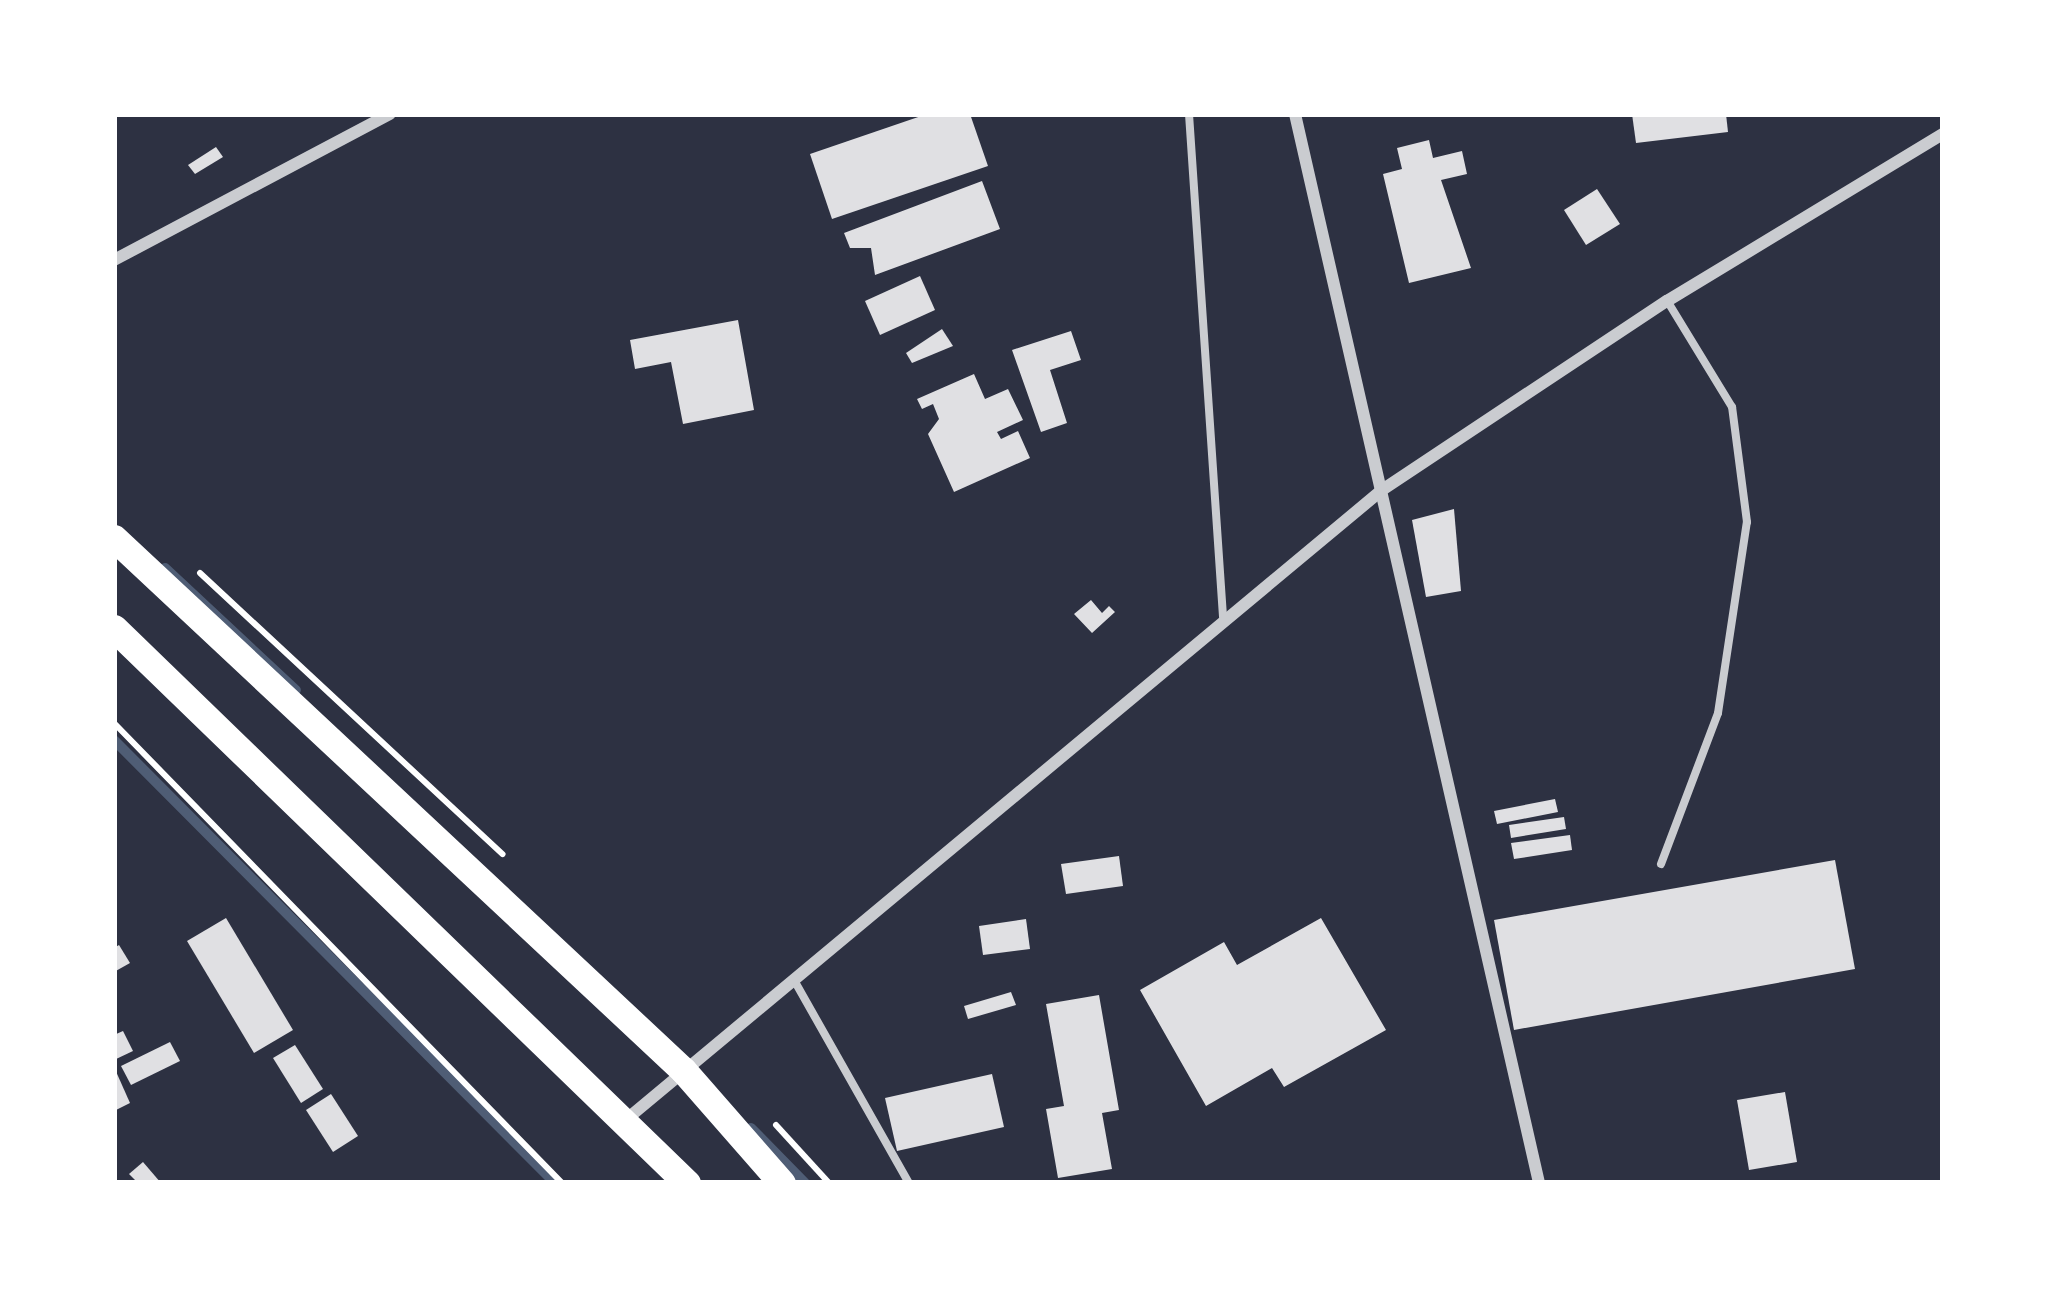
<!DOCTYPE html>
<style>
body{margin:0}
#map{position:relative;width:2057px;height:1297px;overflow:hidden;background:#2d3142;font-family:Helvetica,sans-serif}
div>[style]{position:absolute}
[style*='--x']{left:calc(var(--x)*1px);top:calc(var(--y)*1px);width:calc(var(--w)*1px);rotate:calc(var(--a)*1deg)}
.stream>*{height:10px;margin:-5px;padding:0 5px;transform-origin:5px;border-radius:5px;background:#4f5d75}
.building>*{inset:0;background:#e0e0e3}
.path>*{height:6px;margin:-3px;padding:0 3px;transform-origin:3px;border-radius:3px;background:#fff}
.service>*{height:8px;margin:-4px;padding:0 4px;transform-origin:4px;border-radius:4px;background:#caccd0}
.minor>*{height:12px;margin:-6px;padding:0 6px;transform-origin:6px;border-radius:6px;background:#caccd0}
.trunk>*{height:27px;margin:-13.5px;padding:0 13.5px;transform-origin:13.5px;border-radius:13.5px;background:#fff}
span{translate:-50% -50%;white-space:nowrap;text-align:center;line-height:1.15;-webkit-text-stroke:12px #fff;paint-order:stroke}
.frame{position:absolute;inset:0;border:117px solid #fff;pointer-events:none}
</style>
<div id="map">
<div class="stream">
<div style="--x:165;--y:568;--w:179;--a:43"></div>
<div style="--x:114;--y:740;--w:625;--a:45.13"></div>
<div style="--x:751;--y:1128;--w:77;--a:45.5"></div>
</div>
<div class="building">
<div style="clip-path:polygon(927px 114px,970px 114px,988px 166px,832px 219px,810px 154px)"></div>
<div style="clip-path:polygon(1632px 114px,1726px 114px,1728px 132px,1636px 143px)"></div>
<div style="clip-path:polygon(1429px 140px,1433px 158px,1462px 151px,1467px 174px,1441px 180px,1471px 268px,1409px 283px,1383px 174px,1402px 169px,1397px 148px)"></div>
<div style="clip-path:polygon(216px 147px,223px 157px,195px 174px,188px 165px)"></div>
<div style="clip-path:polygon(982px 181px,1000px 229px,875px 275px,871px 248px,850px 248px,844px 233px)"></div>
<div style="clip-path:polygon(1597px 189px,1620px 224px,1586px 245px,1564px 210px)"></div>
<div style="clip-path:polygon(920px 276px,935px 310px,880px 335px,865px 301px)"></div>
<div style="clip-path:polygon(738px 320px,754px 410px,683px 424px,671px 362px,635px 369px,630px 340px)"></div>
<div style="clip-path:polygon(942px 329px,953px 346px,912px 363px,906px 353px)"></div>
<div style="clip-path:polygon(1071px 331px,1081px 360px,1050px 370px,1067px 423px,1041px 432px,1012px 350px)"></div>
<div style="clip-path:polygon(974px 374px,985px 399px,1008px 389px,1023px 420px,997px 432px,1001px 439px,1018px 431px,1030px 458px,954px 492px,928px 434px,939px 419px,933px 404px,922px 409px,917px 399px)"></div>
<div style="clip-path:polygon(1454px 509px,1461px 591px,1426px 597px,1412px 520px)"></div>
<div style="clip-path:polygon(1091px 600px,1102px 613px,1109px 606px,1115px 612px,1092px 633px,1074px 614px)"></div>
<div style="clip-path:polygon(1555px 799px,1558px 812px,1497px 824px,1494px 811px)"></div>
<div style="clip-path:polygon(1564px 817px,1566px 829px,1511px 838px,1509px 825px)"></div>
<div style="clip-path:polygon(1570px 835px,1572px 850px,1514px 859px,1511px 843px)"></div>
<div style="clip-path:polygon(1119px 856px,1123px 886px,1066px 894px,1061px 864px)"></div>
<div style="clip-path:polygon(1835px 860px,1855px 969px,1514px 1030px,1494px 920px)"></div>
<div style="clip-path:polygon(226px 918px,293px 1030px,254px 1053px,187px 941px)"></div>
<div style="clip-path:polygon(1321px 918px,1386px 1030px,1284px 1087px,1272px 1068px,1206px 1106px,1140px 990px,1224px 942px,1237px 965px)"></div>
<div style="clip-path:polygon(1026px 919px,1030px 949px,983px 955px,979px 926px)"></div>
<div style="clip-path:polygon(119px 945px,130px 963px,114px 972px,114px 948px)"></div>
<div style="clip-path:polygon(1011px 992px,1016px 1005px,968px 1019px,964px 1006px)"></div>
<div style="clip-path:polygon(1099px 995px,1119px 1110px,1102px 1113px,1112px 1169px,1058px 1178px,1046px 1109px,1064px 1106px,1046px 1004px)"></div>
<div style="clip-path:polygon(123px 1031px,133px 1051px,114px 1060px,114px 1035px)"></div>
<div style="clip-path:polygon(170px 1042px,180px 1061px,131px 1085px,121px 1066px)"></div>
<div style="clip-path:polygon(295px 1045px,323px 1089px,301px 1103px,273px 1058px)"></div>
<div style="clip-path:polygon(114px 1067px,130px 1103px,114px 1111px)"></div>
<div style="clip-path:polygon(992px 1074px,1004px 1127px,897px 1151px,885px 1098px)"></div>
<div style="clip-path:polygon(1785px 1092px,1797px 1162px,1749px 1170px,1737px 1100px)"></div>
<div style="clip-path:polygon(331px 1094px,358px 1136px,333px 1152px,306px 1110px)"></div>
<div style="clip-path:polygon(143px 1162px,161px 1183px,138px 1183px,129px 1174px)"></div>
</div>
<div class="path">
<div style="--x:200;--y:573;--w:413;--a:42.9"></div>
<div style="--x:114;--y:723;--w:642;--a:45.76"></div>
<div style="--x:776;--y:1125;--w:79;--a:47.6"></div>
</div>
<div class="service">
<div style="--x:1189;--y:114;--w:504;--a:86.13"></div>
<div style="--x:1661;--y:864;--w:161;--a:-69.3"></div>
<div style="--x:1718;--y:713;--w:193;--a:-81.4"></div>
<div style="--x:1747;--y:522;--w:116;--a:-97.4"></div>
<div style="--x:1732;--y:407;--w:123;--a:-121.4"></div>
<div style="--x:794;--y:980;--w:233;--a:60.5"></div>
</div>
<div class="minor">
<div style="--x:1295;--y:114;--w:1096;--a:77.14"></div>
<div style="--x:114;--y:260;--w:312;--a:-27.9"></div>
<div style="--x:628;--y:1118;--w:981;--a:-39.79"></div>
<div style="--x:1382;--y:490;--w:342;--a:-33.6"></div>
<div style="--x:1667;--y:301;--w:323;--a:-31.2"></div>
</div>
<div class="trunk">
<div style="--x:114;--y:538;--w:779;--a:43.08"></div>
<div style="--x:683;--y:1070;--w:150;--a:48.8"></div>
<div style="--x:114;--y:628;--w:798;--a:44.09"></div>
</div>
<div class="frame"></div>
</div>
